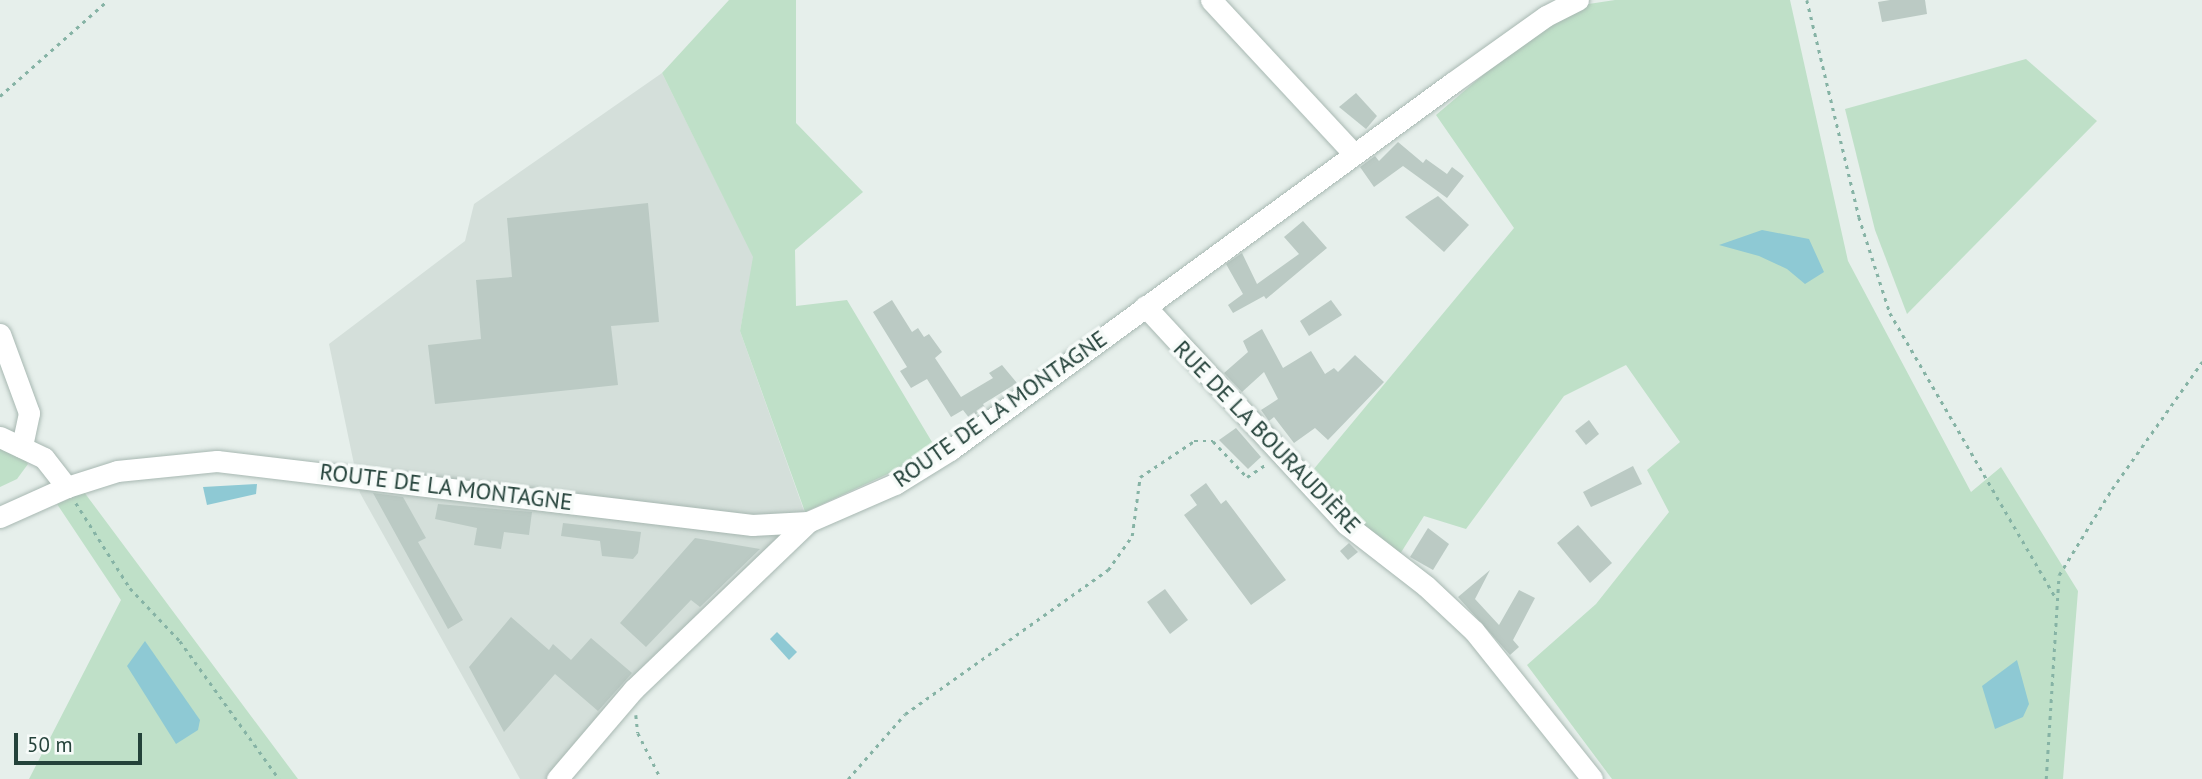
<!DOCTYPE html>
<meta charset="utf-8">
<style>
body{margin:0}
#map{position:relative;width:2202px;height:779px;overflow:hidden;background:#e6efeb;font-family:"PT Sans",sans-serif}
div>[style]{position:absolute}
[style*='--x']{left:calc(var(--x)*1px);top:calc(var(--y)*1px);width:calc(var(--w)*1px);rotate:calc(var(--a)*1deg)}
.built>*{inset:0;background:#d4dfda}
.green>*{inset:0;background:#bfe0c8}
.water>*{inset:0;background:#8ec9d4}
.building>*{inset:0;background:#bbcac4}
.path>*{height:2.5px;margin-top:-1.25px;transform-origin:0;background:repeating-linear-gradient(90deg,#86b3a5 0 3.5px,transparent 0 8.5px)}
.roads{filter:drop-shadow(0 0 2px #a8b8b2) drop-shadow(0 0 2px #a8b8b2)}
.minor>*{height:21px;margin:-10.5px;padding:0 10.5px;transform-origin:10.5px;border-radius:10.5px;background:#fff}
span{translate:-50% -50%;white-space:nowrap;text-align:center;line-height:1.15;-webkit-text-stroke:7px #f7fbf9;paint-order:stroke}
.street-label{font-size:23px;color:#24423a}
.scale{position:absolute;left:14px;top:733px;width:128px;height:32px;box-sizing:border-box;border:4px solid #24423a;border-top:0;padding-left:9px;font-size:21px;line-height:24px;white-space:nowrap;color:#24423a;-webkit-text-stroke:5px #f7fbf9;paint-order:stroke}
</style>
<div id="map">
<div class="built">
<div style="clip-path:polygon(662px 73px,754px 257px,740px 331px,808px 522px,557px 779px,520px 779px,360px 493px,329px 344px,465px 241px,474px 204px)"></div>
</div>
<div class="green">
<div style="clip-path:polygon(729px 0,796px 0,796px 123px,863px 192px,795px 250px,796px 306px,847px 300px,935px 447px,892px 472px,805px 512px,740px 331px,753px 257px,662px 73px)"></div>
<div style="clip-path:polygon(1615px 0,1790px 0,1848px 261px,1971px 492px,2001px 467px,2078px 591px,2063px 779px,1612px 779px,1527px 665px,1596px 604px,1669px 512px,1647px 470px,1680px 442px,1626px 365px,1564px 396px,1466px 529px,1424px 516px,1395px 562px,1313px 470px,1514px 228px,1436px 115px,1562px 8px)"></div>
<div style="clip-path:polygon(2026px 59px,2097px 121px,1907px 314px,1875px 230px,1845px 109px)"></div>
<div style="clip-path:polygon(0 427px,28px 464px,17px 479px,0 487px)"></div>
<div style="clip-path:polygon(84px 492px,298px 779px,29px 779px,121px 600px,57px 504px)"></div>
</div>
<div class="water">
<div style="clip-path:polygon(1762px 230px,1809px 239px,1824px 272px,1805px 284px,1787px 269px,1759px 256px,1719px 245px)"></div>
<div style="clip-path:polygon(257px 484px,256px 494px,207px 505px,203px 487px)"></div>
<div style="clip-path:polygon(777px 632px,797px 652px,789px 660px,770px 639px)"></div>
<div style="clip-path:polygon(145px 641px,200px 720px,198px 730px,176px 744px,127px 666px)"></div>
<div style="clip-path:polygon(2017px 660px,2029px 704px,2023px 717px,1995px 729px,1982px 686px)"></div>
</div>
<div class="building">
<div style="clip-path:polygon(1890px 0,1925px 0,1927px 14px,1882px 22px,1878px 2px)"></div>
<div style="clip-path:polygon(1356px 93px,1377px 116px,1366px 129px,1339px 107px)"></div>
<div style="clip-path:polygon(1398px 142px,1423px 163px,1426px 159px,1447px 174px,1452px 167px,1464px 176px,1447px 198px,1403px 166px,1374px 187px,1360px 167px,1375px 156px,1379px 161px)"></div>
<div style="clip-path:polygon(1438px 196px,1469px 225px,1444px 252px,1405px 217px)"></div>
<div style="clip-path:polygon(648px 203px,659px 322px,611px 326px,618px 385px,435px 404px,428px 345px,481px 339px,476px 280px,512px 277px,507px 218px)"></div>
<div style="clip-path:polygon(1303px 221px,1327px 248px,1266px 299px,1264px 296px,1233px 313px,1228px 305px,1243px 294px,1226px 264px,1242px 253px,1257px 284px,1299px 254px,1284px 237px)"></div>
<div style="clip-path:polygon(892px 300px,912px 332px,918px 328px,924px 337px,929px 334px,942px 352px,935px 358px,961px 397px,993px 378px,989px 373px,1002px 365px,1017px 383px,983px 404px,985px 407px,970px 419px,963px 410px,951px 417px,927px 379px,911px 388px,900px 371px,907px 367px,873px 312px)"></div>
<div style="clip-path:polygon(1331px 300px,1342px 315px,1309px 336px,1300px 321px)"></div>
<div style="clip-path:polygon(1262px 329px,1283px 368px,1311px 351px,1325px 374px,1334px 368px,1338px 372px,1355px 355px,1384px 382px,1328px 440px,1315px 428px,1294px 443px,1274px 417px,1269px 421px,1261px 410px,1278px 399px,1264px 372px,1242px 392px,1224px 373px,1248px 352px,1243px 341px)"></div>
<div style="clip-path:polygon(1589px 420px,1599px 434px,1586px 445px,1575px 431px)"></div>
<div style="clip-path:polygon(1236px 428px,1261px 457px,1248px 469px,1219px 440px)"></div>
<div style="clip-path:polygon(1633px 466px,1642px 484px,1591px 507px,1583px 492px)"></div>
<div style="clip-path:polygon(1206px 483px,1221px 504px,1226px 500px,1286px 580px,1251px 605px,1184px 515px,1197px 505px,1190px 495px)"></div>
<div style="clip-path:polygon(373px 493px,403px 497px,426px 538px,418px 542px,463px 620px,448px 629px)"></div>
<div style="clip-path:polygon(438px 504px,532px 512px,529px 535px,504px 532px,501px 549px,474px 545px,477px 528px,435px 519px)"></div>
<div style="clip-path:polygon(563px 523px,641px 532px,638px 553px,633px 559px,602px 556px,600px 541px,561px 536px)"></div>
<div style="clip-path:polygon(1578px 525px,1612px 563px,1590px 583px,1557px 543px)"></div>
<div style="clip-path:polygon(1428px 528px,1449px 544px,1433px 570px,1410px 557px)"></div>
<div style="clip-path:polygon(695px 538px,760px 549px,700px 607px,691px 600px,646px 647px,620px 623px)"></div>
<div style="clip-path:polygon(1349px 543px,1358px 552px,1348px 560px,1340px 551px)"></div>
<div style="clip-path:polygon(1490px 570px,1475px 599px,1499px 625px,1519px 590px,1535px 598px,1513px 640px,1519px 647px,1510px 655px,1458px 597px)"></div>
<div style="clip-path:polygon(1165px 589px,1188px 620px,1170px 634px,1147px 602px)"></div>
<div style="clip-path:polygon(511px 617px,549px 650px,553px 644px,571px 660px,591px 638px,632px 673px,598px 711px,555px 674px,504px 732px,469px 667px)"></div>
</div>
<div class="path">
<div style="--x:1807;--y:0;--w:223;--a:76.5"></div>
<div style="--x:1859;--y:217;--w:101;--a:72.1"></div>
<div style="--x:1890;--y:313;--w:328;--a:59.8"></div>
<div style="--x:0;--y:96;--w:144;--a:-41.6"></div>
<div style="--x:76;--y:503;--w:101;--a:57.6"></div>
<div style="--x:130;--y:588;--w:73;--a:46.7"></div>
<div style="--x:180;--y:641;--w:170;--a:54.3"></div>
<div style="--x:636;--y:715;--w:18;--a:84"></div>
<div style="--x:638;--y:733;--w:51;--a:63.4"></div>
<div style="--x:848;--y:779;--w:86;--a:-48.8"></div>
<div style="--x:905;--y:714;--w:249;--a:-35.4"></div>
<div style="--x:1108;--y:570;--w:42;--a:-54.8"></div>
<div style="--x:1132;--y:536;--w:60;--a:-82.3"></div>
<div style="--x:1140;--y:477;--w:65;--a:-33.7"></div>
<div style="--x:1194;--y:441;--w:19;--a:0"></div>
<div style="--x:1213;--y:441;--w:50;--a:46.6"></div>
<div style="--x:1247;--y:477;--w:22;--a:-34"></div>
<div style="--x:2046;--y:779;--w:204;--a:-86.4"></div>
<div style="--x:2059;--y:575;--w:101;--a:-58.4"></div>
<div style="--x:2112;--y:489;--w:156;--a:-54.7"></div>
</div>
<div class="roads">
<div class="minor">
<div style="--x:1211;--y:0;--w:210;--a:47.1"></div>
<div style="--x:1145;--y:306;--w:297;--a:47.3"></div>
<div style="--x:1346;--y:524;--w:101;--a:37.8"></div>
<div style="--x:1426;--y:586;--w:66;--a:43.2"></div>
<div style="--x:1474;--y:631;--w:189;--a:51.4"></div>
<div style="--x:0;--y:334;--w:84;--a:69.8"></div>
<div style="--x:29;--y:413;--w:35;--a:102"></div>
<div style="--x:0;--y:437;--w:49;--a:25.5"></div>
<div style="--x:44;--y:458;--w:37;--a:52"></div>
<div style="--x:0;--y:517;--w:73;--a:-24.1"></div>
<div style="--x:67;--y:487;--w:52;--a:-17.7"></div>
<div style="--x:117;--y:471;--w:100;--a:-5.7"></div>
<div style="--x:217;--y:461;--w:539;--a:6.82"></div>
<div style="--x:752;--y:525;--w:56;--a:-3.1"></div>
<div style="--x:808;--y:522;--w:95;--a:-23.6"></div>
<div style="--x:895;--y:484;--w:65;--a:-31.7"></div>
<div style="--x:950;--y:450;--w:622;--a:-36.17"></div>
<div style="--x:1452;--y:83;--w:115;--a:-35.5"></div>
<div style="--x:1546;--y:16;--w:36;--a:-27"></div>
<div style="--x:557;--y:779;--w:118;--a:-49.5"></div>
<div style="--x:634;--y:689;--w:241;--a:-43.8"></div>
</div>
</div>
<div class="street-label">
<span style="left:1000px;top:409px;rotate:-35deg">ROUTE DE LA MONTAGNE</span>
<span style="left:1267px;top:437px;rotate:46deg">RUE DE LA BOURAUDIÈRE</span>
<span style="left:446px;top:487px;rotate:7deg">ROUTE DE LA MONTAGNE</span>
</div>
<div class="scale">50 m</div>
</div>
